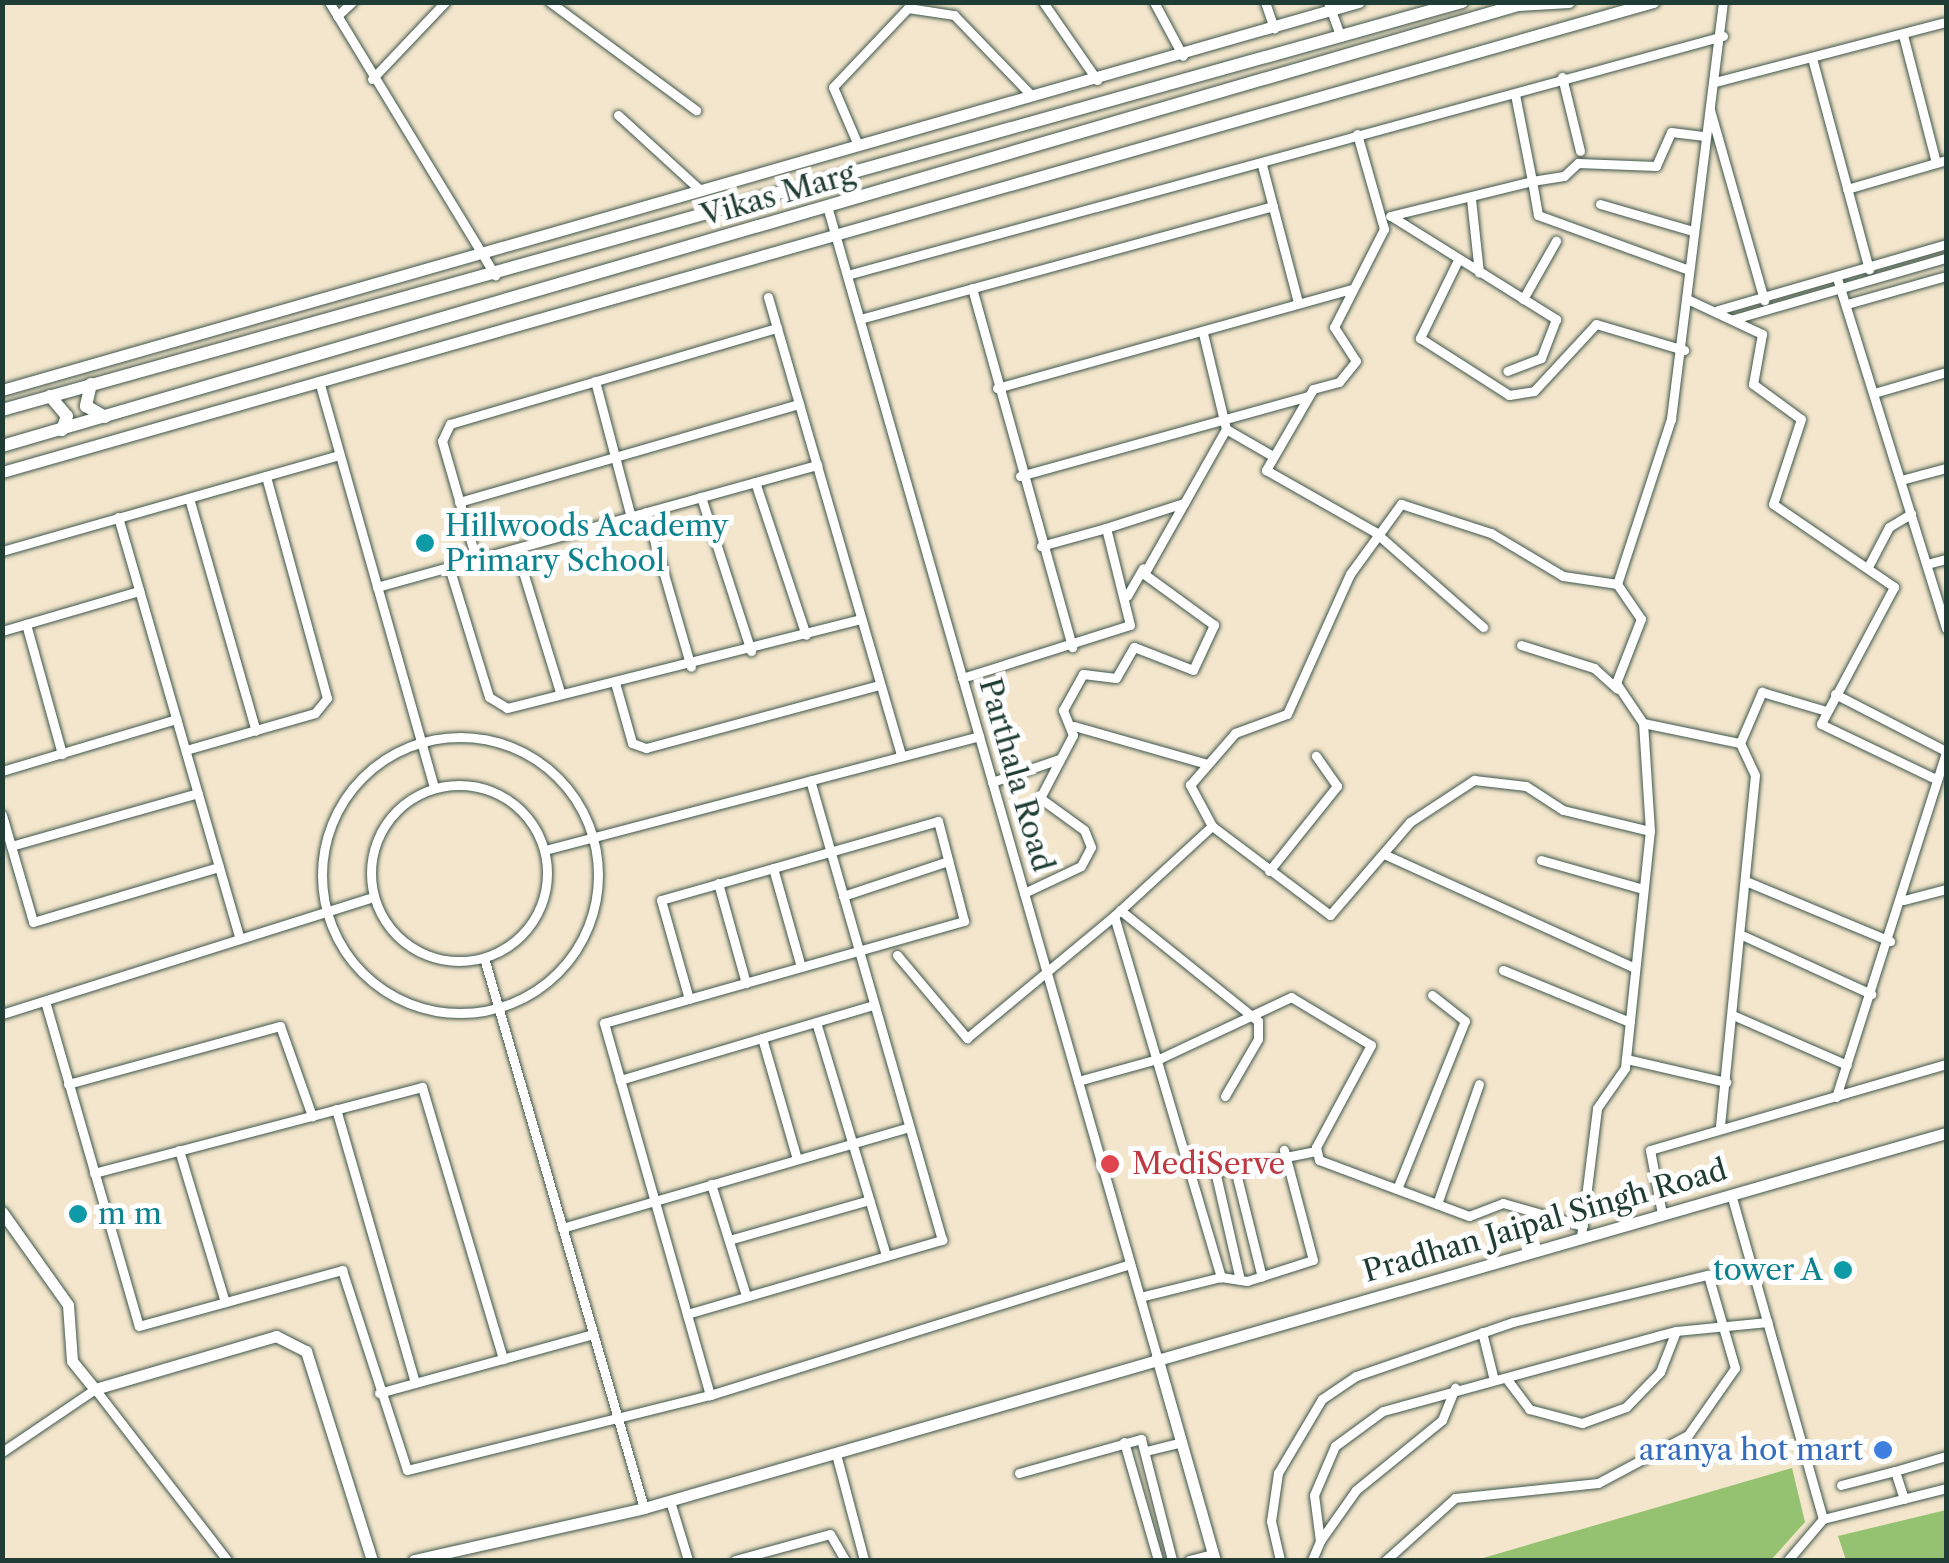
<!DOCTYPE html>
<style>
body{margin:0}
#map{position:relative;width:1949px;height:1563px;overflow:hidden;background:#f3e6cc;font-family:"Libre Caslon Text",serif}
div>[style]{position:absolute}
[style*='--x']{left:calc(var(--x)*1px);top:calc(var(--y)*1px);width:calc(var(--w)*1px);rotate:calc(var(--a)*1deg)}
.green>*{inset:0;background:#94c270}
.roads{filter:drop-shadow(0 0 2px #3f564b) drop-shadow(0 0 2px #3f564b)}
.minor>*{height:9px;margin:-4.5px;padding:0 4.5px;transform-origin:4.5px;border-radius:4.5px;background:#fff}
.minor>.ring{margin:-4.5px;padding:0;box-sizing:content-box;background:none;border:9px solid #fff;border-radius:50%}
.tertiary>*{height:11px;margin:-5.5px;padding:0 5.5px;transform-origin:5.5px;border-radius:5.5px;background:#fff}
.secondary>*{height:12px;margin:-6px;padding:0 6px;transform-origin:6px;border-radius:6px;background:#fff}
.dots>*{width:28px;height:28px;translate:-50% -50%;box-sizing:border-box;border:5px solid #fff;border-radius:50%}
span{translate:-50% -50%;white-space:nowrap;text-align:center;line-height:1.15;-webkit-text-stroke:10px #fff;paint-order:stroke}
.street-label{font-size:30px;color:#1f3d34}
.culture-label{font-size:30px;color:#0d838f}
.left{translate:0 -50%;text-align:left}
.right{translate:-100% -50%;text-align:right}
.health-label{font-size:30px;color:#be3a42}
.shop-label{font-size:30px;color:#366cbe}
.frame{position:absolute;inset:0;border:5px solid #1f3d34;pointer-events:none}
</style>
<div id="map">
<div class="green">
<div style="clip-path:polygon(1792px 1468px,1805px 1522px,1771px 1560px,1476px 1560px)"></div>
<div style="clip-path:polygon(1946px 1510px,1946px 1560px,1846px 1560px,1838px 1536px)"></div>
</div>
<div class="roads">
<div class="minor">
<div style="--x:329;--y:2;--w:320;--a:58.7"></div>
<div style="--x:550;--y:2;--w:182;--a:36.5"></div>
<div style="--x:1043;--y:2;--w:95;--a:55.3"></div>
<div style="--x:1154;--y:2;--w:61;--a:61.8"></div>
<div style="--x:1265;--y:2;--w:28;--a:71"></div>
<div style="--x:1328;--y:2;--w:37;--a:70"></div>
<div style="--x:337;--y:16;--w:21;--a:-43"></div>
<div style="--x:1903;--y:35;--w:132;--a:75.5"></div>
<div style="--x:1812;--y:58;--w:219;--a:74.9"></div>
<div style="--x:1562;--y:77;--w:76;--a:76.3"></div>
<div style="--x:372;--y:79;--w:106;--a:-46.5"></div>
<div style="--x:1715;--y:82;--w:239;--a:-14.6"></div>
<div style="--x:1710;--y:110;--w:198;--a:74.1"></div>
<div style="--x:618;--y:115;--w:111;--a:42.4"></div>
<div style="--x:1357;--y:134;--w:99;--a:74.1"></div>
<div style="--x:1384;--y:229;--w:110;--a:117"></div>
<div style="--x:1334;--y:327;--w:40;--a:57.1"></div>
<div style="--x:1356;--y:361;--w:27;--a:129"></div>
<div style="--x:1339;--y:382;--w:27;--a:165"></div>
<div style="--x:1313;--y:389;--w:94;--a:120.1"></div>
<div style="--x:1266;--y:470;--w:125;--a:29.6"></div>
<div style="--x:1375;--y:532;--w:144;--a:41.3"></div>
<div style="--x:858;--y:145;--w:63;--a:-113.3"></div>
<div style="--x:833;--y:87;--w:109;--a:-46.5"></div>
<div style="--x:908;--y:8;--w:47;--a:8.7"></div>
<div style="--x:954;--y:15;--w:112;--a:46.1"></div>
<div style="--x:1262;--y:165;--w:142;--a:75.3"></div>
<div style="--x:1847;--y:189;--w:103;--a:-16.3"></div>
<div style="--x:1471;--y:199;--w:74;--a:83.8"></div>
<div style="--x:1600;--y:204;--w:97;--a:16.2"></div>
<div style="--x:827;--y:206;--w:1197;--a:74"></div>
<div style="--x:1390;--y:216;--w:146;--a:-13.8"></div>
<div style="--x:1532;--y:181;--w:89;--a:-101.1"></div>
<div style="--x:1391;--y:216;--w:195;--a:32"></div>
<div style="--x:1556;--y:319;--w:42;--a:111"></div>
<div style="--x:1541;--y:358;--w:36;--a:159"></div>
<div style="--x:1457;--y:262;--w:85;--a:116"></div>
<div style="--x:1420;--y:338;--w:106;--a:32.6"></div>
<div style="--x:1509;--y:395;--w:25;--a:-9"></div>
<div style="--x:1534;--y:391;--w:91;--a:-47.2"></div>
<div style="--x:1596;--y:324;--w:92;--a:16.5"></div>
<div style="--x:1689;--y:270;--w:161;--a:-160"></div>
<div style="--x:1538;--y:215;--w:35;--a:-100"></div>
<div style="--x:1532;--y:181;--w:32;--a:-9"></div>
<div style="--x:1564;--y:176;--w:19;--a:-43"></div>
<div style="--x:1578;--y:163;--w:78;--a:2.2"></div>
<div style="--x:1656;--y:166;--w:37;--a:-66"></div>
<div style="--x:1671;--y:132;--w:34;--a:7"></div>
<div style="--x:847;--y:275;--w:908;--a:-15.26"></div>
<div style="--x:1837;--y:278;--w:367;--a:72.7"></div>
<div style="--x:972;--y:288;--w:373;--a:74.4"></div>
<div style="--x:768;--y:297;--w:478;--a:73.8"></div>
<div style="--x:1523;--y:299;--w:67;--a:-60.4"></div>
<div style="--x:1687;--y:299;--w:83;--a:25"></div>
<div style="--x:1762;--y:334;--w:51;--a:100.2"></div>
<div style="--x:1753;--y:384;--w:59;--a:36.1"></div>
<div style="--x:1801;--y:419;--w:89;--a:108.2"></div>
<div style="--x:1773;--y:504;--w:147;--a:34.4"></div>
<div style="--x:1894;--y:587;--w:155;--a:118.1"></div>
<div style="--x:1821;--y:724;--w:127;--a:25.6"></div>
<div style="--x:1847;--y:304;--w:103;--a:-15.8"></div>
<div style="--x:1718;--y:310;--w:237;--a:-16.1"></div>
<div style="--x:860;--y:319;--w:428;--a:-15.3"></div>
<div style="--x:1734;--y:319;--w:221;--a:-16.1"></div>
<div style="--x:319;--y:381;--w:423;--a:74.2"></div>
<div style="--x:595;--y:381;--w:141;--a:75.2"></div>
<div style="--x:997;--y:388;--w:368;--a:-15.6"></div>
<div style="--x:1874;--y:393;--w:75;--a:-16.3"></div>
<div style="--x:1226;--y:429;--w:52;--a:30"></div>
<div style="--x:1020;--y:476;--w:299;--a:-15.5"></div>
<div style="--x:1901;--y:480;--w:47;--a:-14.9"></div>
<div style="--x:755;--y:482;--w:161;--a:71.6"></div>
<div style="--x:701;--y:497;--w:162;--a:72"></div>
<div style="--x:189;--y:498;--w:242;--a:74"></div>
<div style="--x:459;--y:502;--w:354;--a:-16.1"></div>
<div style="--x:646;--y:512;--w:161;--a:73.8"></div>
<div style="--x:118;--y:517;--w:439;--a:73.9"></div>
<div style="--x:1041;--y:546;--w:67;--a:-15.5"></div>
<div style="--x:516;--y:549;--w:150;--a:72.9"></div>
<div style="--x:2;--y:551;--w:351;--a:-15.9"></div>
<div style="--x:476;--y:559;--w:123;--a:-106.1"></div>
<div style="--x:442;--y:441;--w:19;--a:-65"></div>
<div style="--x:450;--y:424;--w:341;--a:-16.4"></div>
<div style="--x:1927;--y:564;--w:20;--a:-15"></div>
<div style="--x:1869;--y:565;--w:43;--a:-62.2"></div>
<div style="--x:1889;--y:527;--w:26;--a:-31"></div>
<div style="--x:449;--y:567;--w:136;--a:72.9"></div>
<div style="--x:489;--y:697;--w:21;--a:31"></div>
<div style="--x:507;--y:708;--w:365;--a:-14.1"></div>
<div style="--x:377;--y:587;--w:457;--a:-15.5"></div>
<div style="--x:1127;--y:596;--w:32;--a:-60"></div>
<div style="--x:26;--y:624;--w:135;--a:74.5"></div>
<div style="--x:2;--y:631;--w:143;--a:-16.3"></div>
<div style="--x:1521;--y:645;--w:77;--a:17.5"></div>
<div style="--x:1594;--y:668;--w:31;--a:42"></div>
<div style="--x:962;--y:678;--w:176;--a:-17.5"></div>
<div style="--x:1130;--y:625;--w:100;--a:-103.9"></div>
<div style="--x:1106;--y:528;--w:82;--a:-17.8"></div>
<div style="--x:616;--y:686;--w:59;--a:74.3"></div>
<div style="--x:632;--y:743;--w:15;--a:20"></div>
<div style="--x:646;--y:748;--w:242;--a:-15.1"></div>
<div style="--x:1835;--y:694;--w:125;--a:27.2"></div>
<div style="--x:1643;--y:723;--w:99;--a:11.7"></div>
<div style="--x:1740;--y:743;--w:35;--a:65"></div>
<div style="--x:1755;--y:775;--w:353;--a:95.7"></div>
<div style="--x:1074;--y:726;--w:138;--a:15.9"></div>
<div class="ring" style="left:322px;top:737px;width:267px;height:267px"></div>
<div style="--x:1740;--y:743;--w:56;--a:-66.7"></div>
<div style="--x:1762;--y:692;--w:67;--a:16.5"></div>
<div style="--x:186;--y:750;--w:134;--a:-16"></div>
<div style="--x:315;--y:713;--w:19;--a:-51"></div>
<div style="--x:327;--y:698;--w:230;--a:-105.4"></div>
<div style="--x:2;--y:771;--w:182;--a:-16.6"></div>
<div style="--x:992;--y:782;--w:71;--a:-18.9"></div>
<div class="ring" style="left:371px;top:785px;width:167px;height:167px"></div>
<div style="--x:2;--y:815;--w:111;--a:73.8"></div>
<div style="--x:33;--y:922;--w:194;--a:-16.5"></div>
<div style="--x:1212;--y:826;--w:148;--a:37"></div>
<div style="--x:1330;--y:915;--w:123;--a:-49.3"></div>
<div style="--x:1410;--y:822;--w:77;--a:-33.3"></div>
<div style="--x:1474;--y:780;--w:52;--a:6.6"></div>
<div style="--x:1526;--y:786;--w:44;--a:33"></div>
<div style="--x:1563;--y:810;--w:89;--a:13.6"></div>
<div style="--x:11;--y:846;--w:194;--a:-15.8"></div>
<div style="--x:545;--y:850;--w:449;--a:-14.7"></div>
<div style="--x:1386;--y:855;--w:273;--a:24.4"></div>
<div style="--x:1541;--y:860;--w:102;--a:15.9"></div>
<div style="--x:773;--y:868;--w:103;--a:74.2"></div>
<div style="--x:1269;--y:871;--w:109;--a:-51.3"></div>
<div style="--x:1337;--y:786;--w:37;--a:-125"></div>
<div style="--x:1748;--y:882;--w:154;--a:22.6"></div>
<div style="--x:718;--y:883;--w:104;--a:74.4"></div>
<div style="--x:1024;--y:893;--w:63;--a:-25.3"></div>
<div style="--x:1081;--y:866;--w:21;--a:-62"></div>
<div style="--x:1091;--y:847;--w:18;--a:-112"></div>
<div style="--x:1084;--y:830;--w:54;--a:-144"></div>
<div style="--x:1040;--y:798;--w:71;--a:-62.4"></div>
<div style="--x:1073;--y:735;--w:27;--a:-112"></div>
<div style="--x:1063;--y:710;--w:41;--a:-60.9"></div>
<div style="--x:1083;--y:674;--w:33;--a:7"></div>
<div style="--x:1116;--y:678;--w:36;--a:-60"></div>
<div style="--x:1134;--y:647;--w:63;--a:21.3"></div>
<div style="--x:1193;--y:670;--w:50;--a:-65"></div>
<div style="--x:1214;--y:625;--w:87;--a:-143.9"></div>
<div style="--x:1144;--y:574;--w:167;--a:-60.5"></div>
<div style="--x:1226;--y:429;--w:99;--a:-103.5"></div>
<div style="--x:843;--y:896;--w:111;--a:-18.4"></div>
<div style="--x:1904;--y:900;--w:43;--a:-14.7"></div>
<div style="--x:1120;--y:910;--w:177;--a:38.8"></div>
<div style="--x:1258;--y:1021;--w:18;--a:90"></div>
<div style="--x:1258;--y:1039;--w:66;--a:120.1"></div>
<div style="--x:1114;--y:916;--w:377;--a:73.5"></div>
<div style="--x:1221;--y:1277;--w:83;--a:166.1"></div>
<div style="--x:1744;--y:936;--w:140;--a:24.5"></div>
<div style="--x:897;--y:955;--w:109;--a:49.9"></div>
<div style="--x:967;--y:1038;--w:191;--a:-39.7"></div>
<div style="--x:1114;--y:916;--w:133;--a:-42.6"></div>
<div style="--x:1212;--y:826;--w:47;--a:-118.2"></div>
<div style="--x:1190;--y:785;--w:69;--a:-49.1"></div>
<div style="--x:1235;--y:733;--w:55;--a:-20.1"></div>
<div style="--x:1287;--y:714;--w:154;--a:-65.8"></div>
<div style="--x:1350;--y:574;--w:87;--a:-53.9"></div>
<div style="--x:1401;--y:504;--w:95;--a:17.9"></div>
<div style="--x:1491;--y:533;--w:84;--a:30.8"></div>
<div style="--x:1563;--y:576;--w:55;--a:8.4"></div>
<div style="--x:484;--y:958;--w:573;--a:73.78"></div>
<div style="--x:1503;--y:970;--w:137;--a:22.3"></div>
<div style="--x:689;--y:999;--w:103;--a:-105.8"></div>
<div style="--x:661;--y:900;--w:288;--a:-15.9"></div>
<div style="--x:938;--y:821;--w:103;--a:75.4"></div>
<div style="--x:964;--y:921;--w:374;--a:164.2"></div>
<div style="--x:604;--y:1023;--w:387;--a:74.1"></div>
<div style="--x:45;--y:1001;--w:338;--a:73.9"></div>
<div style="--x:139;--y:1326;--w:211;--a:-15.4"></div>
<div style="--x:342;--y:1270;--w:210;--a:72"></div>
<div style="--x:407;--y:1470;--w:312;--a:-13.9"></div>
<div style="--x:710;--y:1395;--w:440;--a:-17.3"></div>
<div style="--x:2;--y:1014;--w:385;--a:-17.5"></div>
<div style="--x:1735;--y:1016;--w:122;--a:23.6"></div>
<div style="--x:816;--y:1022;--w:244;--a:73.3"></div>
<div style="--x:762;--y:1038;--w:126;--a:73.9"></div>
<div style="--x:1626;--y:1059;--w:103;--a:13"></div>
<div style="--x:620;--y:1080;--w:265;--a:-16.5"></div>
<div style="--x:1078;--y:1081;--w:86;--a:-15.5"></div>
<div style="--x:1161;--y:1058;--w:144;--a:-25.1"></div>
<div style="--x:1291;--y:997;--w:93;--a:31"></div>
<div style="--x:1371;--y:1045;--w:116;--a:118.3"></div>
<div style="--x:1316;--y:1147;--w:13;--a:77"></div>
<div style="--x:1319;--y:1160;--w:160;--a:20.5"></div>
<div style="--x:1469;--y:1216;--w:36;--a:-21"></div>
<div style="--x:1503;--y:1203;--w:83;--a:16"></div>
<div style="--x:68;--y:1084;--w:220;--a:-15.3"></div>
<div style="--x:280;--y:1026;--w:96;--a:70.4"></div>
<div style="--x:1836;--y:1097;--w:361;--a:-72.3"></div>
<div style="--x:336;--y:1109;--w:285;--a:73.9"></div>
<div style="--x:179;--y:1150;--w:159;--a:73.2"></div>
<div style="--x:1234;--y:1165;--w:115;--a:76"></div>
<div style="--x:94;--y:1173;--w:339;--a:-14.7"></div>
<div style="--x:422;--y:1087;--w:284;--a:73.4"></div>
<div style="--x:711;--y:1184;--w:117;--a:72.6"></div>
<div style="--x:1397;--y:1189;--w:181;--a:-68"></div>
<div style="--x:1465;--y:1021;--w:42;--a:-141.8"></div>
<div style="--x:1731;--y:1194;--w:338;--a:74.2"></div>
<div style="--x:1437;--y:1204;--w:127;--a:-70.7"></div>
<div style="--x:1662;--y:1214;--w:65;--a:-100.6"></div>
<div style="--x:1650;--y:1150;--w:308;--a:-16.2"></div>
<div style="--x:562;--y:1228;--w:361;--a:-16.2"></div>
<div style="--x:1581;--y:1237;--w:130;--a:-82.9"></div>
<div style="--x:1597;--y:1108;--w:49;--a:-55"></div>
<div style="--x:1625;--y:1068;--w:238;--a:-84"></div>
<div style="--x:1650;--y:831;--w:108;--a:-93.7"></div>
<div style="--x:1643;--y:723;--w:48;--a:-124"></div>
<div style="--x:1616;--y:683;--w:69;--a:-68.7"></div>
<div style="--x:1641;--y:619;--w:42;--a:-124.4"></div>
<div style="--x:1617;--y:584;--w:174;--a:-71.9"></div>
<div style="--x:1671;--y:419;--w:420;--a:-82.9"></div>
<div style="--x:729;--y:1240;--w:146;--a:-15.9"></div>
<div style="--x:1708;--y:1275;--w:45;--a:-10.3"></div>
<div style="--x:1221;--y:1277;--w:26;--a:9"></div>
<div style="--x:1247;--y:1281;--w:69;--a:-17.7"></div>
<div style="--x:1313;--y:1260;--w:114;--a:-104.8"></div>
<div style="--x:1240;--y:1280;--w:112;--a:-102.9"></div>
<div style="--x:1215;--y:1171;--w:103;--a:-11.2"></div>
<div style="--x:687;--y:1314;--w:266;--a:-16.2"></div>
<div style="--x:942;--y:1240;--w:478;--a:-106"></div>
<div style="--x:1482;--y:1332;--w:49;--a:76"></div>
<div style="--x:1506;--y:1378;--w:39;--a:53"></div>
<div style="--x:1529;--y:1409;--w:55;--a:14.8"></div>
<div style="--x:1582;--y:1423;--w:47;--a:-20"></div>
<div style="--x:1626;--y:1407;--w:49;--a:-45.8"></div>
<div style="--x:1660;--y:1372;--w:44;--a:-68.7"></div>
<div style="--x:379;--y:1393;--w:222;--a:-15.4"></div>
<div style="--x:1124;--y:1442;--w:123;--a:73.9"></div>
<div style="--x:1146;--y:1451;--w:37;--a:-14"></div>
<div style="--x:2;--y:1452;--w:112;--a:-34.1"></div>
<div style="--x:95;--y:1389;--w:216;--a:52.3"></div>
<div style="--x:836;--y:1454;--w:110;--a:75.2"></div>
<div style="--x:1019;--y:1473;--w:127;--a:-15.6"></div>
<div style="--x:1141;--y:1439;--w:125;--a:75.6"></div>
<div style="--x:1841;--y:1485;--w:56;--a:-14.5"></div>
<div style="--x:1904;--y:1499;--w:29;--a:-108"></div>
<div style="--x:1895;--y:1471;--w:53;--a:-16.4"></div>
<div style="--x:670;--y:1501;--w:62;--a:73"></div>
<div style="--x:1320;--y:1541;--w:62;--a:-54.8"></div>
<div style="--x:1356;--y:1490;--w:111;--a:-39.1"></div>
<div style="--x:1442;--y:1420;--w:35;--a:-68"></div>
<div style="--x:735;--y:1560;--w:98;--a:-15.3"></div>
<div style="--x:830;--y:1534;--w:30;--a:60"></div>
<div style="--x:1189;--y:1560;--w:25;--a:-14"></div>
<div style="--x:1280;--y:1560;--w:40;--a:-103"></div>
<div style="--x:1271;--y:1521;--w:49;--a:-81.7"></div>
<div style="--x:1278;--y:1473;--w:86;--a:-59.3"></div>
<div style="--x:1322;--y:1399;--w:41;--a:-34.1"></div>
<div style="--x:1356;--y:1376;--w:166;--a:-19"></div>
<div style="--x:1513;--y:1322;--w:201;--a:-13.6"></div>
<div style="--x:1708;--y:1275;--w:97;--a:73.8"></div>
<div style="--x:1735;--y:1368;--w:82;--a:125"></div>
<div style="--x:1688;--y:1435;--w:102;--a:151.9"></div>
<div style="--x:1598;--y:1483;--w:144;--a:174"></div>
<div style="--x:1455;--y:1498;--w:93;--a:138.1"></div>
<div style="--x:1312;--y:1560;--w:21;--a:-67"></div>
<div style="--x:1320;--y:1541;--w:46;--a:-97.4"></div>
<div style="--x:1314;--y:1495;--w:53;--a:-66.8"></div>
<div style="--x:1335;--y:1446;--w:59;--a:-36.1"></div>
<div style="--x:1383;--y:1411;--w:304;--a:-15.3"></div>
<div style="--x:1676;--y:1331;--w:92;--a:-5.6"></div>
<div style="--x:1788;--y:1560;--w:54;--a:-49.5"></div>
<div style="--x:1823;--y:1519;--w:127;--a:-14.1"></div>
</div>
<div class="tertiary">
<div style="--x:2;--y:390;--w:1411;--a:-15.96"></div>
<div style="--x:2;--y:472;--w:1717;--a:-15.89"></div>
<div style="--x:2;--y:1212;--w:114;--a:54.6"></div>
<div style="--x:68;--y:1305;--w:56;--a:85.9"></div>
<div style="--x:72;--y:1361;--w:36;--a:51"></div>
<div style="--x:95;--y:1389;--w:189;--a:-16.3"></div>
<div style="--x:276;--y:1336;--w:34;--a:27"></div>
<div style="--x:306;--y:1351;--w:219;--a:72.5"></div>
<div style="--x:1157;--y:1357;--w:211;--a:74.1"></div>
<div style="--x:414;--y:1560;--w:236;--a:-12.7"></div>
<div style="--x:644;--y:1508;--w:1355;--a:-16.07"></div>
</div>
<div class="secondary">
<div style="--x:91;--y:384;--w:23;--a:103"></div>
<div style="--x:86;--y:406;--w:22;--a:30"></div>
<div style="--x:50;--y:396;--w:26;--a:50"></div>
<div style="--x:67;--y:416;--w:15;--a:110"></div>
<div style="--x:2;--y:410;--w:1516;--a:-15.61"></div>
<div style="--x:2;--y:446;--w:1579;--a:-16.22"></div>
<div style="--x:1518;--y:5;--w:51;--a:-3.4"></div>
</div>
</div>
<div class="dots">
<div style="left:425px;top:543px;background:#0f9aa8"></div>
<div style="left:1110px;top:1164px;background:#e0444e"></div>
<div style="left:78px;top:1214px;background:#0f9aa8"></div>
<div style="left:1843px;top:1270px;background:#0f9aa8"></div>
<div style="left:1883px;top:1450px;background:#3f7fe0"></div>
</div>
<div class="street-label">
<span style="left:778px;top:195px;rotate:-16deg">Vikas Marg</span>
<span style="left:1016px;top:775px;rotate:74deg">Parthala Road</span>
<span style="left:1545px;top:1221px;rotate:-16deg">Pradhan Jaipal Singh Road</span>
</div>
<div class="culture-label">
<span class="left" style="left:445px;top:543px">Hillwoods Academy<br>Primary School</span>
<span class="left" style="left:98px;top:1214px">m m</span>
<span class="right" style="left:1823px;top:1270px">tower A</span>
</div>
<div class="health-label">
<span class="left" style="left:1132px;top:1164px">MediServe</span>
</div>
<div class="shop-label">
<span class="right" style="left:1863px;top:1450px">aranya hot mart</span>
</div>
<div class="frame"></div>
</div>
